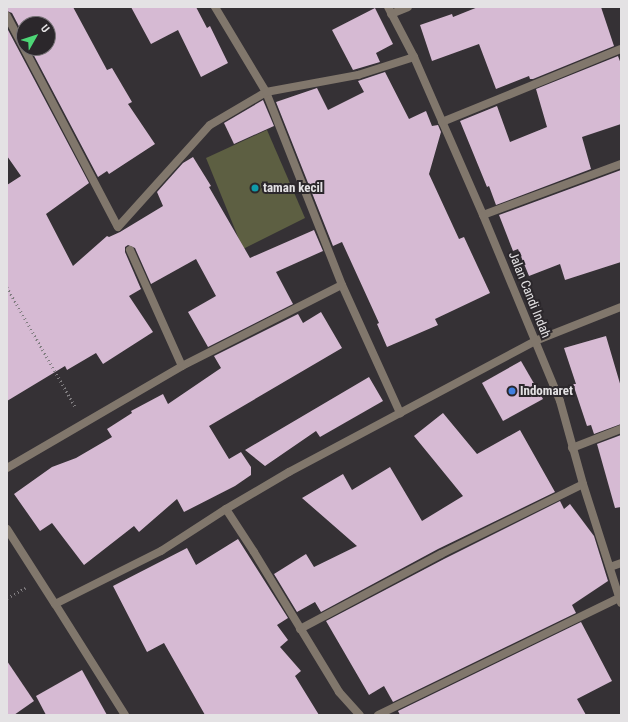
<!DOCTYPE html>
<style>
body{margin:0}
#map{position:relative;width:628px;height:722px;overflow:hidden;background:#353135;font-family:"Roboto Condensed",sans-serif}
div>[style]{position:absolute}
[style*='--x']{left:calc(var(--x)*1px);top:calc(var(--y)*1px);width:calc(var(--w)*1px);rotate:calc(var(--a)*1deg)}
.green>*{inset:0;background:#5d5f42}
.building>*{inset:0;background:#d6bad3}
.path>*{height:2.5px;margin-top:-1.25px;transform-origin:0;background:repeating-linear-gradient(90deg,#817e81 0 1px,transparent 0 4px)}
.minor>*{height:8px;margin:-4px;padding:0 4px;transform-origin:4px;border-radius:4px;background:#81776c}
.tertiary>*{height:8px;margin:-4px;padding:0 4px;transform-origin:4px;border-radius:4px;background:#81776c}
.dots>*{width:11px;height:11px;translate:-50% -50%;box-sizing:border-box;border:2px solid #2b272b;border-radius:50%}
span{translate:-50% -50%;white-space:nowrap;text-align:center;line-height:1.15;-webkit-text-stroke:4px #2b272b;paint-order:stroke}
.poi-label{font-size:13px;color:#e4e2e4;font-weight:700}
.left{translate:0 -50%;text-align:left}
.street-label{font-size:13px;color:#e4e2e4}
.frame{position:absolute;inset:0;border:8px solid #e4e2e4;pointer-events:none}
.north{position:absolute;left:16px;top:16px;width:40px;height:40px;box-sizing:border-box;background:#2b272b;border:1px solid #757275;border-radius:50%;rotate:51deg;font-size:11px;font-weight:700;line-height:16px;text-align:center;color:#e4e2e4}
.north::after{content:'';display:block;margin:auto;width:14px;height:18px;background:#4dd676;clip-path:polygon(50% 0,100% 100%,50% 72%,0 100%)}
</style>
<div id="map">
<div class="green">
<div style="clip-path:polygon(267px 130px,305px 218px,243px 249px,206px 158px)"></div>
</div>
<div class="building">
<div style="clip-path:polygon(7px 7px,73px 7px,107px 70px,112px 68px,132px 102px,128px 104px,155px 144px,109px 174px,107px 171px,98px 177px,30px 48px,48px 48px,48px 24px,24px 24px,24px 36px,12px 13px,7px 11px)"></div>
<div style="clip-path:polygon(131px 7px,196px 7px,207px 28px,210px 26px,228px 63px,201px 77px,178px 30px,151px 44px)"></div>
<div style="clip-path:polygon(478px 7px,601px 7px,614px 46px,533px 79px,530px 79px,529px 76px,496px 89px,479px 44px,432px 61px,420px 25px,452px 14px,453px 17px)"></div>
<div style="clip-path:polygon(375px 8px,393px 44px,376px 53px,380px 62px,353px 70px,332px 30px)"></div>
<div style="clip-path:polygon(7px 28px,89px 183px,46px 214px,73px 266px,107px 236px,109px 237px,120px 232px,163px 206px,157px 192px,183px 163px,193px 157px,211px 186px,209px 187px,250px 258px,314px 230px,323px 251px,276px 272px,293px 304px,208px 347px,188px 312px,216px 296px,196px 259px,151px 284px,135px 248px,128px 245px,125px 247px,125px 252px,141px 289px,129px 296px,153px 332px,103px 364px,96px 353px,67px 370px,65px 366px,7px 401px,7px 185px,21px 176px,7px 156px)"></div>
<div style="clip-path:polygon(618px 56px,621px 64px,621px 124px,582px 137px,591px 169px,496px 205px,489px 186px,487px 187px,460px 121px,497px 106px,510px 142px,547px 127px,536px 89px)"></div>
<div style="clip-path:polygon(385px 72px,409px 119px,426px 111px,432px 126px,438px 125px,441px 132px,429px 174px,459px 239px,464px 237px,490px 293px,435px 319px,438px 325px,387px 347px,377px 324px,379px 323px,342px 242px,333px 246px,276px 102px,317px 88px,328px 110px,364px 92px,358px 81px)"></div>
<div style="clip-path:polygon(263px 100px,274px 126px,234px 144px,224px 123px)"></div>
<div style="clip-path:polygon(621px 170px,621px 262px,565px 280px,560px 264px,529px 276px,518px 249px,513px 251px,499px 215px)"></div>
<div style="clip-path:polygon(321px 312px,342px 348px,209px 426px,229px 459px,241px 452px,251px 467px,251px 475px,235px 486px,184px 512px,177px 499px,139px 532px,134px 526px,84px 565px,52px 523px,40px 531px,14px 494px,52px 467px,76px 458px,112px 437px,107px 429px,132px 413px,131px 411px,163px 394px,168px 404px,221px 368px,214px 356px,298px 314px,303px 323px)"></div>
<div style="clip-path:polygon(606px 336px,621px 387px,621px 424px,594px 434px,591px 425px,587px 426px,573px 384px,576px 384px,564px 348px)"></div>
<div style="clip-path:polygon(521px 361px,543px 399px,503px 421px,482px 383px)"></div>
<div style="clip-path:polygon(369px 377px,383px 401px,320px 437px,316px 431px,265px 466px,245px 450px)"></div>
<div style="clip-path:polygon(443px 413px,477px 454px,520px 430px,555px 492px,438px 549px,321px 612px,315px 602px,297px 612px,274px 574px,306px 554px,314px 567px,357px 546px,302px 498px,343px 474px,352px 490px,390px 467px,422px 521px,463px 496px,414px 436px)"></div>
<div style="clip-path:polygon(621px 435px,621px 507px,615px 508px,597px 444px)"></div>
<div style="clip-path:polygon(560px 501px,564px 509px,570px 504px,594px 536px,608px 581px,572px 605px,576px 613px,393px 702px,384px 686px,369px 695px,326px 621px,444px 559px)"></div>
<div style="clip-path:polygon(238px 539px,288px 618px,277px 625px,288px 640px,280px 647px,301px 671px,295px 676px,319px 715px,205px 715px,164px 643px,147px 652px,113px 586px,187px 548px,196px 565px)"></div>
<div style="clip-path:polygon(581px 622px,612px 681px,577px 699px,586px 715px,400px 715px,398px 711px)"></div>
<div style="clip-path:polygon(7px 661px,34px 701px,14px 715px,7px 715px)"></div>
<div style="clip-path:polygon(82px 670px,107px 715px,46px 715px,36px 696px)"></div>
</div>
<div class="path">
<div style="--x:7;--y:287;--w:139;--a:60.3"></div>
<div style="--x:7;--y:598;--w:21;--a:-29"></div>
</div>
<div class="minor">
<div style="--x:215;--y:7;--w:99;--a:59"></div>
<div style="--x:266;--y:92;--w:207;--a:68.5"></div>
<div style="--x:342;--y:285;--w:141;--a:65.6"></div>
<div style="--x:391;--y:14;--w:18;--a:-22"></div>
<div style="--x:7;--y:16;--w:238;--a:62.3"></div>
<div style="--x:118;--y:227;--w:137;--a:-48"></div>
<div style="--x:210;--y:125;--w:65;--a:-30.5"></div>
<div style="--x:266;--y:92;--w:94;--a:-10.5"></div>
<div style="--x:358;--y:75;--w:59;--a:-17.8"></div>
<div style="--x:442;--y:122;--w:193;--a:-22.2"></div>
<div style="--x:483;--y:215;--w:147;--a:-20.3"></div>
<div style="--x:130;--y:250;--w:127;--a:65.9"></div>
<div style="--x:572;--y:448;--w:53;--a:-21.2"></div>
<div style="--x:7;--y:468;--w:203;--a:-30.2"></div>
<div style="--x:182;--y:366;--w:179;--a:-26.9"></div>
<div style="--x:226;--y:509;--w:51;--a:56.9"></div>
<div style="--x:254;--y:552;--w:164;--a:58.7"></div>
<div style="--x:339;--y:692;--w:31;--a:48"></div>
<div style="--x:7;--y:529;--w:89;--a:57.4"></div>
<div style="--x:610;--y:567;--w:12;--a:-20"></div>
<div style="--x:300;--y:629;--w:160;--a:-28"></div>
<div style="--x:441;--y:554;--w:158;--a:-26.2"></div>
<div style="--x:125;--y:715;--w:131;--a:-122.2"></div>
<div style="--x:55;--y:604;--w:119;--a:-26.6"></div>
<div style="--x:161;--y:551;--w:77;--a:-32.9"></div>
<div style="--x:226;--y:509;--w:73;--a:-30.4"></div>
<div style="--x:289;--y:472;--w:279;--a:-28"></div>
<div style="--x:535;--y:341;--w:92;--a:-21.6"></div>
<div style="--x:378;--y:715;--w:268;--a:-25.9"></div>
</div>
<div class="tertiary">
<div style="--x:388;--y:7;--w:56;--a:62.5"></div>
<div style="--x:414;--y:57;--w:172;--a:66.4"></div>
<div style="--x:483;--y:215;--w:201;--a:67.5"></div>
<div style="--x:560;--y:401;--w:86;--a:74.5"></div>
<div style="--x:583;--y:484;--w:125;--a:72.3"></div>
</div>
<div class="dots">
<div style="left:255px;top:188px;background:#0f9aa8"></div>
<div style="left:512px;top:391px;background:#3f7fe0"></div>
</div>
<div class="poi-label">
<span class="left" style="left:263px;top:188px">taman kecil</span>
<span class="left" style="left:520px;top:391px">Indomaret</span>
</div>
<div class="street-label">
<span style="left:529px;top:295px;rotate:68deg">Jalan Candi Indah</span>
</div>
<div class="frame"></div>
<div class="north">U</div>
</div>
